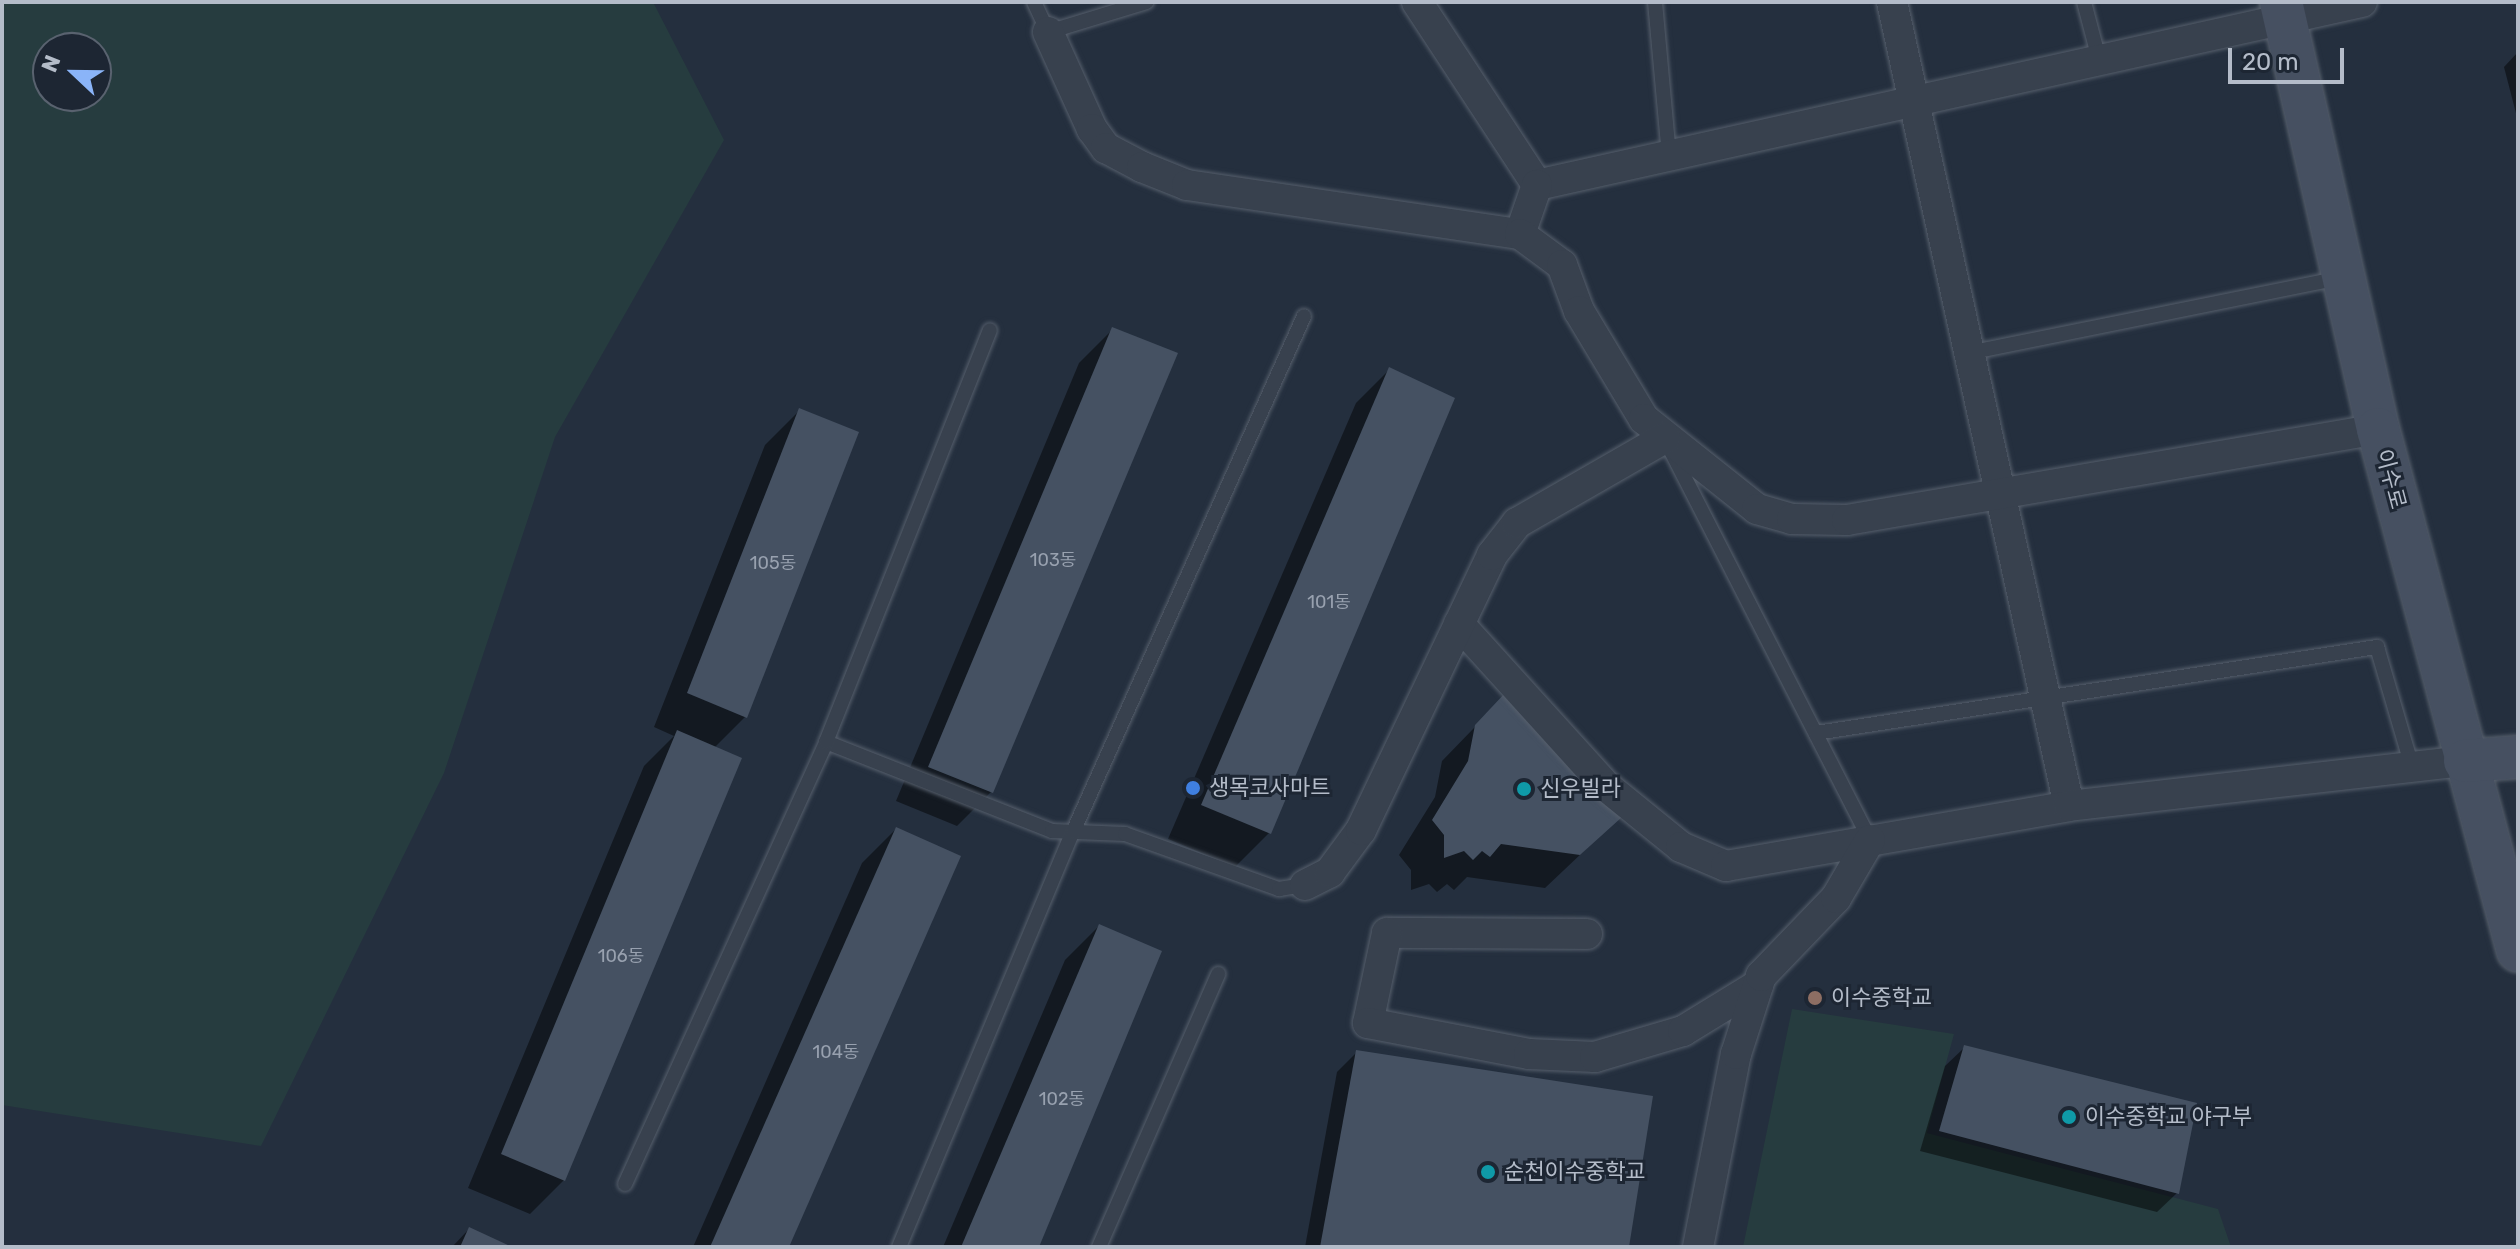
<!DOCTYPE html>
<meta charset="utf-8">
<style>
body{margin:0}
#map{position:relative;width:2520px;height:1249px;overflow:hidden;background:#242f3e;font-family:Rubik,"Noto Sans KR",sans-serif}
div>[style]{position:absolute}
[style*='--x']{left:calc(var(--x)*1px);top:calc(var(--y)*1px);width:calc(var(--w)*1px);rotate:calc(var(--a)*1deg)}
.green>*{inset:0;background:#263c3f}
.shadow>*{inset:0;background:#0007}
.building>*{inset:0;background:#455162}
.roads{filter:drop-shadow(0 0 2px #565f6c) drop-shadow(0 0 2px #565f6c)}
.lane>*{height:14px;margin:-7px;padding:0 7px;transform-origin:7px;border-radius:7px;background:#38414e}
.street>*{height:30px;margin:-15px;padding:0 15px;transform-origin:15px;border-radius:15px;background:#38414e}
.secondary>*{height:42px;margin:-21px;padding:0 21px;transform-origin:21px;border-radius:21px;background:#465061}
.dots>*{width:22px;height:22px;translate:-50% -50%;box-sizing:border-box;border:4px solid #1d2633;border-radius:50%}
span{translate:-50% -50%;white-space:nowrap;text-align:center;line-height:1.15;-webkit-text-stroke:6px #1d2633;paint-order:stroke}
.number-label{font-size:18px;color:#98a1af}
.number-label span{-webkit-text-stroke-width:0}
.street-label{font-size:22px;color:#b4bcc9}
.poi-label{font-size:22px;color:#b4bcc9}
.left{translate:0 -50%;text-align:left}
.frame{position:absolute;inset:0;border:4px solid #b4bcc9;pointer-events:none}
.north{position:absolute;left:32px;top:32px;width:80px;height:80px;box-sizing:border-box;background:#1d2633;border:2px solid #59626f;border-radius:50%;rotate:292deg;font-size:22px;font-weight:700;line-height:32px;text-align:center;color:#b4bcc9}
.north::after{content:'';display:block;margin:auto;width:28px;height:36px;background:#8ab4f8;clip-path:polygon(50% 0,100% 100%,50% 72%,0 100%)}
.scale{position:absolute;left:2228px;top:48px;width:116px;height:36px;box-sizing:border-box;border:4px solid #b4bcc9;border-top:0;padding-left:10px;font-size:24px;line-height:28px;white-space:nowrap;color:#b4bcc9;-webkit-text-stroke:6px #1d2633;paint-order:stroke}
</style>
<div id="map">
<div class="green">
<div style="clip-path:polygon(evenodd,2px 2px,653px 2px,724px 140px,555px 437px,444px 773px,261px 1146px,2px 1105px,2px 2px,48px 48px,96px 48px,96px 96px,48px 96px,48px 48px)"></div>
<div style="clip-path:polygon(1792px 1009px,1954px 1034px,1927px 1133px,2218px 1209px,2231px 1247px,1743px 1247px)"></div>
</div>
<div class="shadow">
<div style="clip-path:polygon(2518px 52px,2518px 121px,2504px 67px)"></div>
<div style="clip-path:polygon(1113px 329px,991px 792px,957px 826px,896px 801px,1079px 363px)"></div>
<div style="clip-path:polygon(1390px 369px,1269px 833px,1235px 867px,1168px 839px,1356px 403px)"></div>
<div style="clip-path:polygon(799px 411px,745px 717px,714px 748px,564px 1180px,530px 1214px,468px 1188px,644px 766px,674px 736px,654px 727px,765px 445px)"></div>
<div style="clip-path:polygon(1506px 695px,1620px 817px,1545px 888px,1467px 877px,1454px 890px,1447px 884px,1437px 892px,1429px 884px,1411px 890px,1411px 870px,1399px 855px,1435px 797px,1442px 761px)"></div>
<div style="clip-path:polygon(896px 829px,787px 1247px,693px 1247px,862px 863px)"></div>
<div style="clip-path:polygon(1099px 926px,1037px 1247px,943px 1247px,1065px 960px)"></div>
<div style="clip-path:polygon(1965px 1047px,2177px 1193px,2157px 1212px,1920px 1151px,1945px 1066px)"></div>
<div style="clip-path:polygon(1357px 1052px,1627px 1247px,1305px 1247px,1337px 1072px)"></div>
<div style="clip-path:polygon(469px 1229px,507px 1247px,452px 1247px)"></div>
</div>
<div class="building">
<div style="clip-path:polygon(1112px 327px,1178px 353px,993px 793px,928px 767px)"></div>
<div style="clip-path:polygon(1389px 367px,1455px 398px,1271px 834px,1201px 805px)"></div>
<div style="clip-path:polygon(799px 408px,859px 432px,747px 718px,687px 693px)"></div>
<div style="clip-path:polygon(1506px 692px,1622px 817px,1580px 855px,1501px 844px,1490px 857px,1482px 851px,1473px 860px,1464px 851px,1444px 858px,1444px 835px,1432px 820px,1468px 761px,1475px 725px)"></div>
<div style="clip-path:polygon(677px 730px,742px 758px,565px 1181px,501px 1154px)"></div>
<div style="clip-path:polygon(896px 827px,961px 856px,789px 1247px,710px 1247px)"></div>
<div style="clip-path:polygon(1099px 924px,1162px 951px,1039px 1247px,961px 1247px)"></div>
<div style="clip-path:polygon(1964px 1045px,2197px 1103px,2179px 1194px,1939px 1131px)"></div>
<div style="clip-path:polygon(1356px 1050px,1653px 1096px,1629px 1247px,1320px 1247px)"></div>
<div style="clip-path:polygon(469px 1227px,512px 1247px,460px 1247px)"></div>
</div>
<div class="roads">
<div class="lane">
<div style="--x:1034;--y:2;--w:33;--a:65"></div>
<div style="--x:1048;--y:32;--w:103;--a:-16.9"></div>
<div style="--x:1655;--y:2;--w:154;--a:84.8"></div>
<div style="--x:2084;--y:2;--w:59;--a:75.3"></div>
<div style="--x:1973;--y:352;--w:375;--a:-11.4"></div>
<div style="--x:1670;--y:449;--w:439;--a:62.9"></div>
<div style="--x:1816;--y:733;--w:568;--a:-8.72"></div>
<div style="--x:2377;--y:647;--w:125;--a:73.7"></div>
<div style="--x:826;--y:742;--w:243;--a:21.5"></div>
<div style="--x:1052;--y:831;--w:73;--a:2.4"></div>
<div style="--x:1125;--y:834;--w:164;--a:19.7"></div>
<div style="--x:1279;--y:889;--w:26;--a:-9"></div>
<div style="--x:625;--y:1184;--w:486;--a:-65.5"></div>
<div style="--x:826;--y:742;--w:443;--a:-68.3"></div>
<div style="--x:899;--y:1247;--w:450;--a:-67.3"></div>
<div style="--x:1073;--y:832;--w:565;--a:-65.88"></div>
<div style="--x:1099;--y:1247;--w:298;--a:-66.4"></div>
</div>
<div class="street">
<div style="--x:1417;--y:2;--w:219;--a:56.7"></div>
<div style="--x:1537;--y:185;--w:845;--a:-12.51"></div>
<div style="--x:1892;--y:2;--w:823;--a:77.58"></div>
<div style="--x:1048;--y:32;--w:107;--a:65.6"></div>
<div style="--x:1092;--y:129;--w:24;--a:54"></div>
<div style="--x:1106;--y:148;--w:41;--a:27.8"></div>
<div style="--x:1142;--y:167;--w:48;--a:21.8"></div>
<div style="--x:1187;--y:185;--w:337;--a:8.4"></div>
<div style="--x:1537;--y:185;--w:52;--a:109.1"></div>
<div style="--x:1520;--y:234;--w:52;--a:36.4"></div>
<div style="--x:1562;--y:265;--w:49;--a:69.7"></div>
<div style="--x:1579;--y:311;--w:126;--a:59"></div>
<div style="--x:1644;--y:419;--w:144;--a:38.5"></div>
<div style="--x:1757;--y:509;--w:36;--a:16"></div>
<div style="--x:1792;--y:519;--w:55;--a:1"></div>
<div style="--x:1847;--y:520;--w:539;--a:-9.72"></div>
<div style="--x:1459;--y:624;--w:220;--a:47.8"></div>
<div style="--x:1607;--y:787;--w:95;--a:39"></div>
<div style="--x:1681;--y:847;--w:49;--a:22.9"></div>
<div style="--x:1726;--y:866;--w:348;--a:-9.9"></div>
<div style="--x:2069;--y:806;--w:399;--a:-6.5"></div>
<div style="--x:1305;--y:885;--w:28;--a:-27"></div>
<div style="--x:1330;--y:872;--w:52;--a:-53.6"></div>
<div style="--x:1361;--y:830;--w:305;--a:-64.5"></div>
<div style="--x:1492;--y:555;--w:41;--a:-52"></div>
<div style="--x:1517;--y:523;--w:171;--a:-29.9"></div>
<div style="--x:1587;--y:934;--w:200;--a:-179.7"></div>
<div style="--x:1387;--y:933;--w:92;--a:101.9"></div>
<div style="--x:1368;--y:1023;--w:164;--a:10.9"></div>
<div style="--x:1529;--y:1054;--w:66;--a:2.6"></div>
<div style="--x:1595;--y:1057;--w:92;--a:-16.5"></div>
<div style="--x:1683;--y:1031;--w:88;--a:-31.5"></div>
<div style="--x:1698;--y:1247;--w:197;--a:-78.9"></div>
<div style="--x:1736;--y:1054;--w:82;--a:-72.2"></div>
<div style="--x:1761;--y:976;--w:108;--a:-46.1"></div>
<div style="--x:1836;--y:898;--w:67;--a:-59.6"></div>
</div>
<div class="secondary">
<div style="--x:2281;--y:2;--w:438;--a:77.2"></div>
<div style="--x:2378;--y:429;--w:540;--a:74.99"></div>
<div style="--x:2465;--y:761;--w:53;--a:-4.3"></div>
</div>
</div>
<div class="dots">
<div style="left:1193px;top:788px;background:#3f7fe0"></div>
<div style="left:1524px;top:789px;background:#0f9aa8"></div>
<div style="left:1815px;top:998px;background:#8d6e63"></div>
<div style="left:2069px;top:1117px;background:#0f9aa8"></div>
<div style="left:1488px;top:1172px;background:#0f9aa8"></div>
</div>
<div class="number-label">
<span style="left:1053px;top:560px">103동</span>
<span style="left:773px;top:563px">105동</span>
<span style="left:1329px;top:602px">101동</span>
<span style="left:621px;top:956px">106동</span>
<span style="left:836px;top:1052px">104동</span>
<span style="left:1062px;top:1099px">102동</span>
</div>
<div class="street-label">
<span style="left:2391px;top:479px;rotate:75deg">이수로</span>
</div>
<div class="poi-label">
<span class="left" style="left:1209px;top:788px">생목코사마트</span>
<span class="left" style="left:1540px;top:789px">신우빌라</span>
<span class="left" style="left:1831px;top:998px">이수중학교</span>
<span class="left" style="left:2085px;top:1117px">이수중학교 야구부</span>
<span class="left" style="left:1504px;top:1172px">순천이수중학교</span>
</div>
<div class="frame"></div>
<div class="north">N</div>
<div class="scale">20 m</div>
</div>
